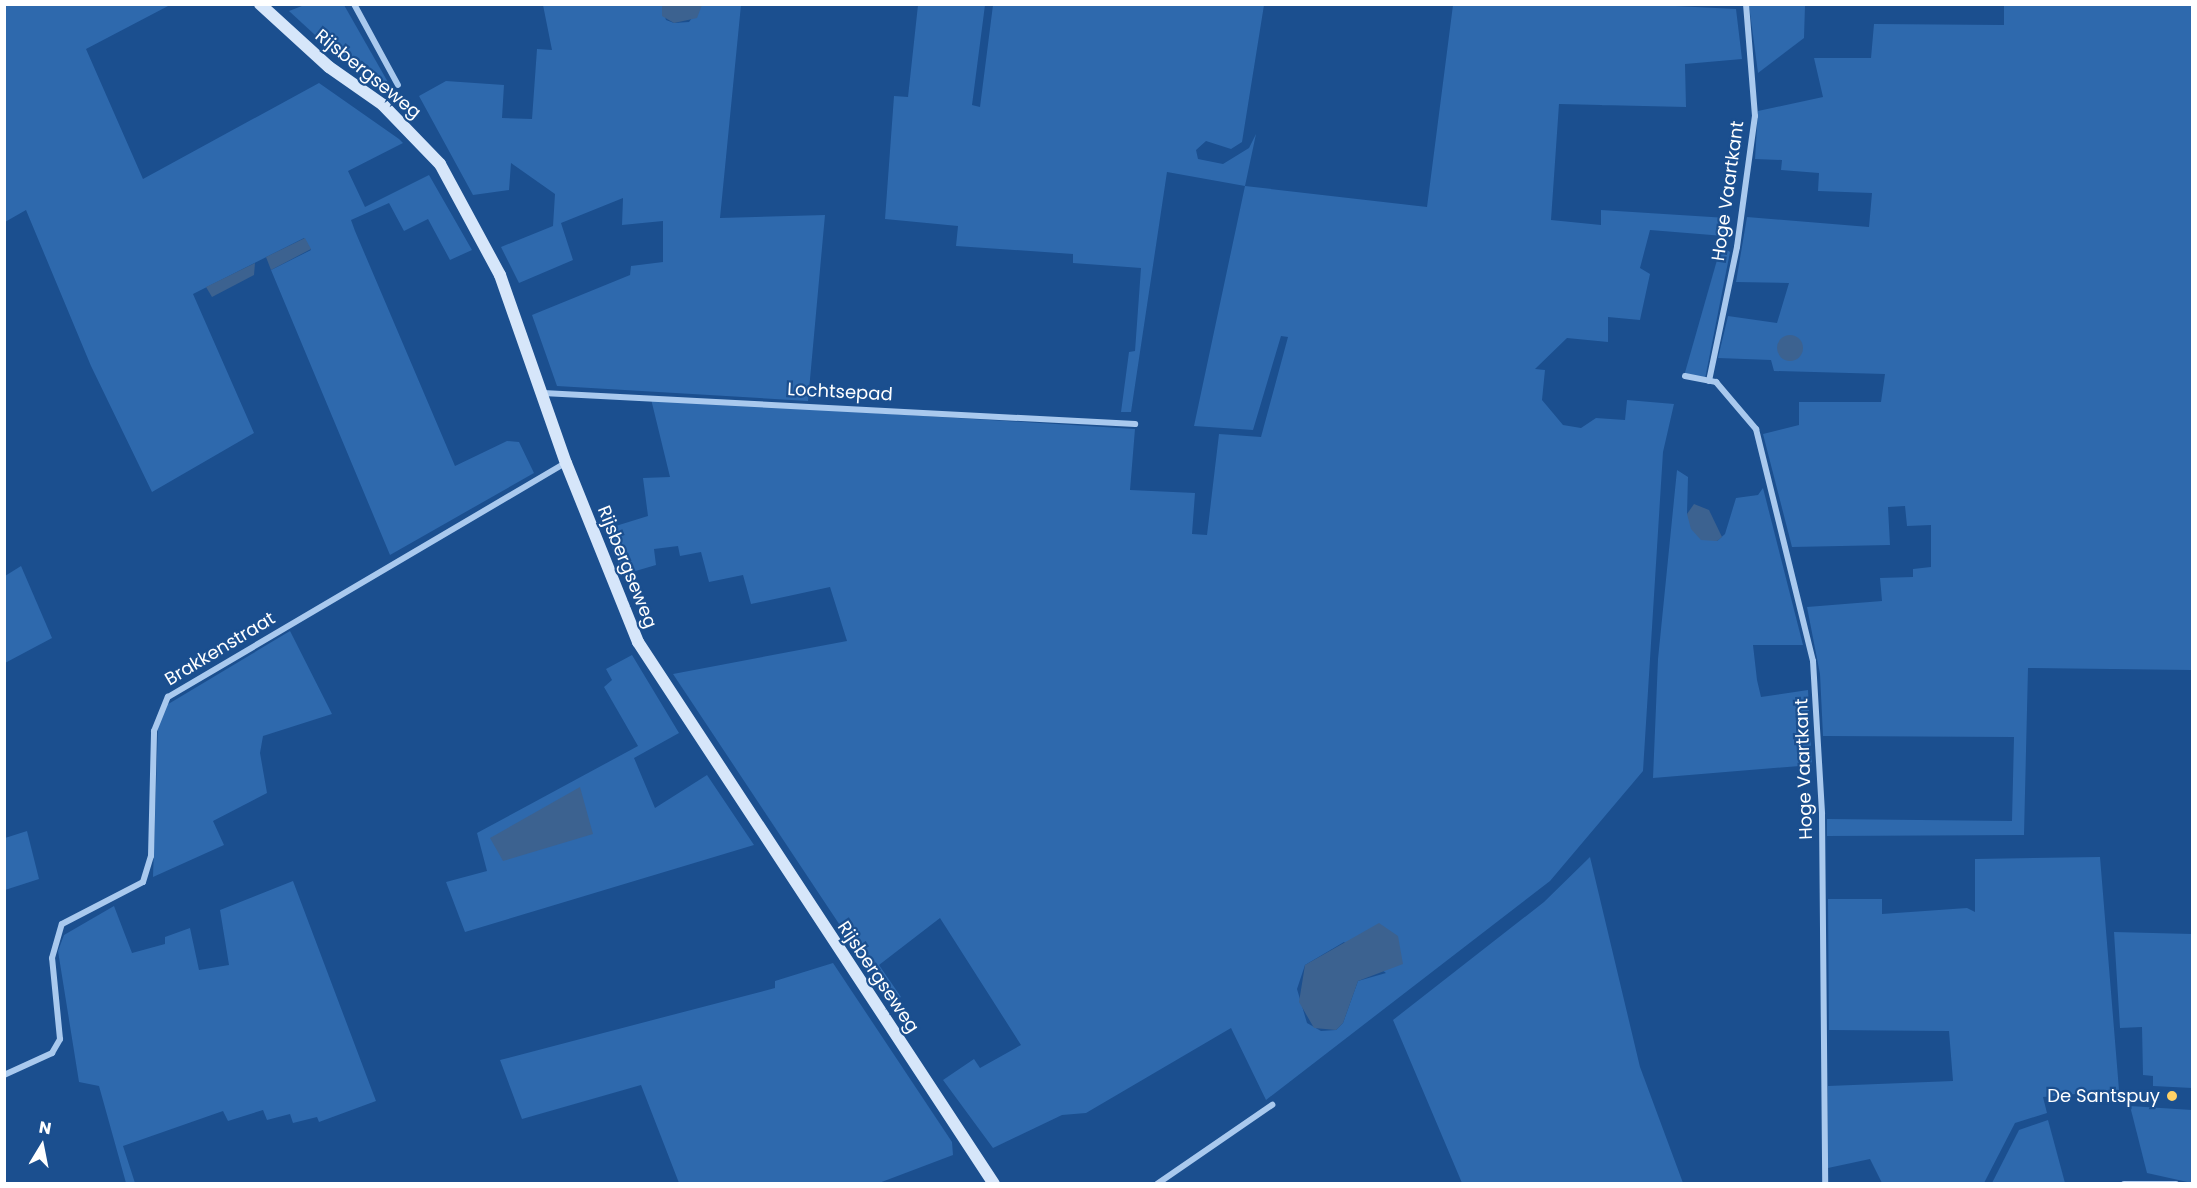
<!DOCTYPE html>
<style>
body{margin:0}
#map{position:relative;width:2197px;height:1188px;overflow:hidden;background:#1b4f8f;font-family:Poppins,sans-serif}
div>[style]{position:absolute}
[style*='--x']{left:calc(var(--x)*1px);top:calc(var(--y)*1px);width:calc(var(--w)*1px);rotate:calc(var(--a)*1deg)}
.green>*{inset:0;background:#2e69ad}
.water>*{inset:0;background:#3c6290}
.round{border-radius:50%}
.minor>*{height:6px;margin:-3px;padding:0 3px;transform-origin:3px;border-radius:3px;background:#a9c9ee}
.secondary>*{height:12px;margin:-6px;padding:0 6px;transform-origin:6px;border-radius:6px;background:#d6e6fa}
.dots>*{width:16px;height:16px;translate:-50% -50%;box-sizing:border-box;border:3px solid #1b4f8f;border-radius:50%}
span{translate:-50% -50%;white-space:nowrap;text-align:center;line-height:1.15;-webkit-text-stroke:4.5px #1b4f8f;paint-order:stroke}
.street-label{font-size:18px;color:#fff}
.poi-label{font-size:18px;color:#fff}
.right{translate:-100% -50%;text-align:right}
.frame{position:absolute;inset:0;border:6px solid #fff;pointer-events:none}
.north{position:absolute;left:12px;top:1116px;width:60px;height:60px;-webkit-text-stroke:4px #1b4f8f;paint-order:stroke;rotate:10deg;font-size:16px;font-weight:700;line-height:24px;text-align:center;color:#fff}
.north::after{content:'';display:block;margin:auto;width:21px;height:27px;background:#fff;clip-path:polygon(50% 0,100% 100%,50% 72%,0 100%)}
</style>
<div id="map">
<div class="green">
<div style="clip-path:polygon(307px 4px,344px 5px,393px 91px,327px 46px,289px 11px)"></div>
<div style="clip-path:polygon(evenodd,1635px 4px,1736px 9px,1742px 59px,1685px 64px,1686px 107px,1559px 104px,1551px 220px,1601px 225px,1601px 210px,1727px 218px,1724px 236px,1650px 230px,1640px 268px,1650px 274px,1640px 320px,1608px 317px,1608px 342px,1567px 338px,1535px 369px,1545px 370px,1542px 400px,1563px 425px,1581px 428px,1596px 418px,1625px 420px,1627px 400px,1674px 404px,1663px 452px,1643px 771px,1550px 881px,1266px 1100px,1231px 1028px,1086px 1113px,1062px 1115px,993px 1148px,943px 1080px,974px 1059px,980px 1068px,1021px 1045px,940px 918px,879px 965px,901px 997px,891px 1002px,673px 674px,847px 641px,830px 587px,751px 604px,743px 575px,709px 582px,701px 552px,680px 556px,678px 546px,654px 549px,656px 565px,622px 575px,606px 529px,648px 516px,643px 478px,670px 477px,651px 399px,1135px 429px,1130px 490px,1195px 493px,1192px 534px,1207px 535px,1219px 434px,1261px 437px,1288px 337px,1281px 336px,1253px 430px,1194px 426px,1245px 186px,1167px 172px,1131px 412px,1121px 412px,1129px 352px,1135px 351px,1141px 268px,1073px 263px,1073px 254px,956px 246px,958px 226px,885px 219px,894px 96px,908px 97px,918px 5px,985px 5px,972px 105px,980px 107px,993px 5px,1264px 5px,1242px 142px,1231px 149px,1206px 141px,1196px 150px,1198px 159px,1223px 164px,1249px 148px,1256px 134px,1245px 186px,1427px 207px,1453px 5px,1635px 4px,1344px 942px,1386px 973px,1358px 981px,1343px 1023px,1336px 1030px,1321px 1031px,1307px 1023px,1297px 989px,1305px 965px,1344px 942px)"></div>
<div style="clip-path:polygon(5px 5px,170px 5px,86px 49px,143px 179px,319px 83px,399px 139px,403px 143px,348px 171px,365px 207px,429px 175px,472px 250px,450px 260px,428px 219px,404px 231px,389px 203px,351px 220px,355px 231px,455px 466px,507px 441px,519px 442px,534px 473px,390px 555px,271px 270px,311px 250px,304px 238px,193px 294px,254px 433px,152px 492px,91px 366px,26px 210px,5px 222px)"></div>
<div style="clip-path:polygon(543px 5px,662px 5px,666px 20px,674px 23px,689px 22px,702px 5px,741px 5px,720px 218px,825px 215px,808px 401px,557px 386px,532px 315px,630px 275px,631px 266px,663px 262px,663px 221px,622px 225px,623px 198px,561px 223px,573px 260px,519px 283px,501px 247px,553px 226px,555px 194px,511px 163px,509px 190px,473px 195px,419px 96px,446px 81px,504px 85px,502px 118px,532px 119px,537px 49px,552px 50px)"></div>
<div style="clip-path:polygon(1749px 5px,1805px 5px,1804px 38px,1758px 73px)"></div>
<div style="clip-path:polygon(2004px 5px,2192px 5px,2192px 670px,2028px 668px,2024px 835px,1827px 836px,1827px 819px,2012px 821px,2014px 737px,1823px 736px,1820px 674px,1807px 607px,1882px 601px,1880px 578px,1913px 577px,1913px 569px,1931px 567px,1931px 525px,1907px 526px,1905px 506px,1888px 507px,1890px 545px,1792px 547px,1763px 434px,1799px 425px,1799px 402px,1881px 402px,1885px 374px,1774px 371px,1771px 360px,1718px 358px,1728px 316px,1777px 323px,1789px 283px,1736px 282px,1747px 217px,1869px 227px,1872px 193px,1818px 191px,1819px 173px,1781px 170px,1782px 160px,1755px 159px,1758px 111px,1823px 97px,1814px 58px,1871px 58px,1874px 24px,2004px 25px)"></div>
<div style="clip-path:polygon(1721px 246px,1730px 252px,1705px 379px,1684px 376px)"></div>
<div style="clip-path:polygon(1677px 470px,1688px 477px,1687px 514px,1717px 541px,1725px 534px,1736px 498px,1758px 495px,1763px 488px,1803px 645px,1753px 645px,1757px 680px,1761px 697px,1808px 690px,1812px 765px,1653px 778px,1658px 659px)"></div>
<div style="clip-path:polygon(21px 566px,52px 638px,5px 663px,5px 576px)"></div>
<div style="clip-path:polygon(290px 631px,332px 714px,263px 736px,260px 753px,267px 793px,213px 821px,224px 845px,153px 877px,158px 727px,165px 706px)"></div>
<div style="clip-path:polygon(632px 655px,679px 733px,634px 758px,655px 808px,707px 775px,754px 845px,465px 932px,446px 882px,487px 871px,477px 833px,638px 746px,604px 687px,612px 680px,606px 669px)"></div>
<div style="clip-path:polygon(27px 831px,39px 879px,5px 890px,5px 838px)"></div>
<div style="clip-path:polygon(1590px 857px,1640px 1067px,1683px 1183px,1462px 1183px,1393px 1020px,1544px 902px)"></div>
<div style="clip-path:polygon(2100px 857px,2119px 1090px,2043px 1097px,2047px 1113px,2015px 1123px,1984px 1183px,1882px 1183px,1870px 1159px,1828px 1168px,1828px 1086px,1953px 1081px,1949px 1031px,1829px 1030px,1828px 899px,1882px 899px,1882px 914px,1967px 908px,1975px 912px,1975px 859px)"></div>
<div style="clip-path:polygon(293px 881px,376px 1101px,319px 1122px,317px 1117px,293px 1123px,290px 1114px,267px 1120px,263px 1110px,228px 1121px,223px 1111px,123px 1146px,135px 1183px,126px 1183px,99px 1086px,79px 1082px,58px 951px,64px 935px,114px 906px,132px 953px,165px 944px,165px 937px,190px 928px,199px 970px,229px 965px,220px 910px)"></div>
<div style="clip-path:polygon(2114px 932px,2192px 934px,2192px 1088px,2153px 1086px,2153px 1076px,2143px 1075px,2142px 1027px,2120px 1028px)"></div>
<div style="clip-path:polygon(833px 963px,952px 1142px,953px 1155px,879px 1183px,679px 1183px,641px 1085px,522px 1119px,500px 1060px,775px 988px,775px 981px)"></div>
<div style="clip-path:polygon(2130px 1106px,2192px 1110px,2192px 1183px,2147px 1173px)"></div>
<div style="clip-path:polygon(2048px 1120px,2065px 1183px,1992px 1183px,2019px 1130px)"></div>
</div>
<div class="water">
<div style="clip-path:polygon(662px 5px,662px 4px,702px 5px,697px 18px,674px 23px,662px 16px)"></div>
<div style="clip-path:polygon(305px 238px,311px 249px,271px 270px,266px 257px)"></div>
<div style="clip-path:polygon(255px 263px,254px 275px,212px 297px,206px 287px)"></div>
<div class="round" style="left:1777px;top:335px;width:26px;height:26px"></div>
<div style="clip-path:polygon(1694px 504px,1709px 510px,1722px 537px,1717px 541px,1701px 540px,1691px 529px,1687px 514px)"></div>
<div style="clip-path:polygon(580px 787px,593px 834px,503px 861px,490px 838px)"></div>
<div style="clip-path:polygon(1379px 923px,1398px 936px,1403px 964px,1358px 981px,1343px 1023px,1336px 1030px,1314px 1028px,1299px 1002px,1305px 965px)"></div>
</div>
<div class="minor">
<div style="--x:354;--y:4;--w:92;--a:61.5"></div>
<div style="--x:1685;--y:376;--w:32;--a:11"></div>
<div style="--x:1716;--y:382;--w:62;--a:49.6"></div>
<div style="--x:1756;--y:429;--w:239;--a:76.2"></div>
<div style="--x:1813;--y:661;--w:153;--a:86.6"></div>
<div style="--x:1822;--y:814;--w:370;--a:89.5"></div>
<div style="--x:1709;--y:381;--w:137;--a:-78.2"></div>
<div style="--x:1737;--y:247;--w:132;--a:-82.2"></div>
<div style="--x:1755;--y:116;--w:112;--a:-94.6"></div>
<div style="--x:543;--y:393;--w:593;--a:3"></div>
<div style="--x:4;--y:1075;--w:53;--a:-24.6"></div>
<div style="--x:52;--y:1053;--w:16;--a:-60"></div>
<div style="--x:60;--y:1039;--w:81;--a:-95.6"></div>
<div style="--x:52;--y:958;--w:35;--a:-74"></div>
<div style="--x:62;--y:924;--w:91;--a:-27.4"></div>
<div style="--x:143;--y:882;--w:27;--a:-73"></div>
<div style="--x:151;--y:856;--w:125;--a:-88.6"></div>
<div style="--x:154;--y:731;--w:37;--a:-68"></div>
<div style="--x:168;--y:697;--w:462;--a:-30.5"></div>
<div style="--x:1157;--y:1184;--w:140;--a:-34.5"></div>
<div style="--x:2124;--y:1184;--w:52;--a:0"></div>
</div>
<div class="secondary">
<div style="--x:260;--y:4;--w:93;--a:42.4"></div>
<div style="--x:329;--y:67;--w:66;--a:35.1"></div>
<div style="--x:383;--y:105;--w:82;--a:46"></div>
<div style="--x:440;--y:164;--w:126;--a:61.6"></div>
<div style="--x:500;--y:275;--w:199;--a:70.7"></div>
<div style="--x:566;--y:463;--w:193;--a:68.1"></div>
<div style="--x:638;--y:642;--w:648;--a:56.7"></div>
</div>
<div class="dots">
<div style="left:2172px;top:1096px;background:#ffd166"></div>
</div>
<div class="street-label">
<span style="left:368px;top:74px;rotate:39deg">Rijsbergseweg</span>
<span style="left:1728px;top:191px;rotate:-82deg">Hoge Vaartkant</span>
<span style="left:840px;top:392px;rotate:3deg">Lochtsepad</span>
<span style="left:627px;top:567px;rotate:68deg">Rijsbergseweg</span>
<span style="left:220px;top:649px;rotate:-31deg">Brakkenstraat</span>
<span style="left:1804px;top:769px;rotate:-92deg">Hoge Vaartkant</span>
<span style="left:878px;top:977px;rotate:56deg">Rijsbergseweg</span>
</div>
<div class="poi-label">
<span class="right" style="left:2160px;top:1096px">De Santspuy</span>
</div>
<div class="frame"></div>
<div class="north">N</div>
</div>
